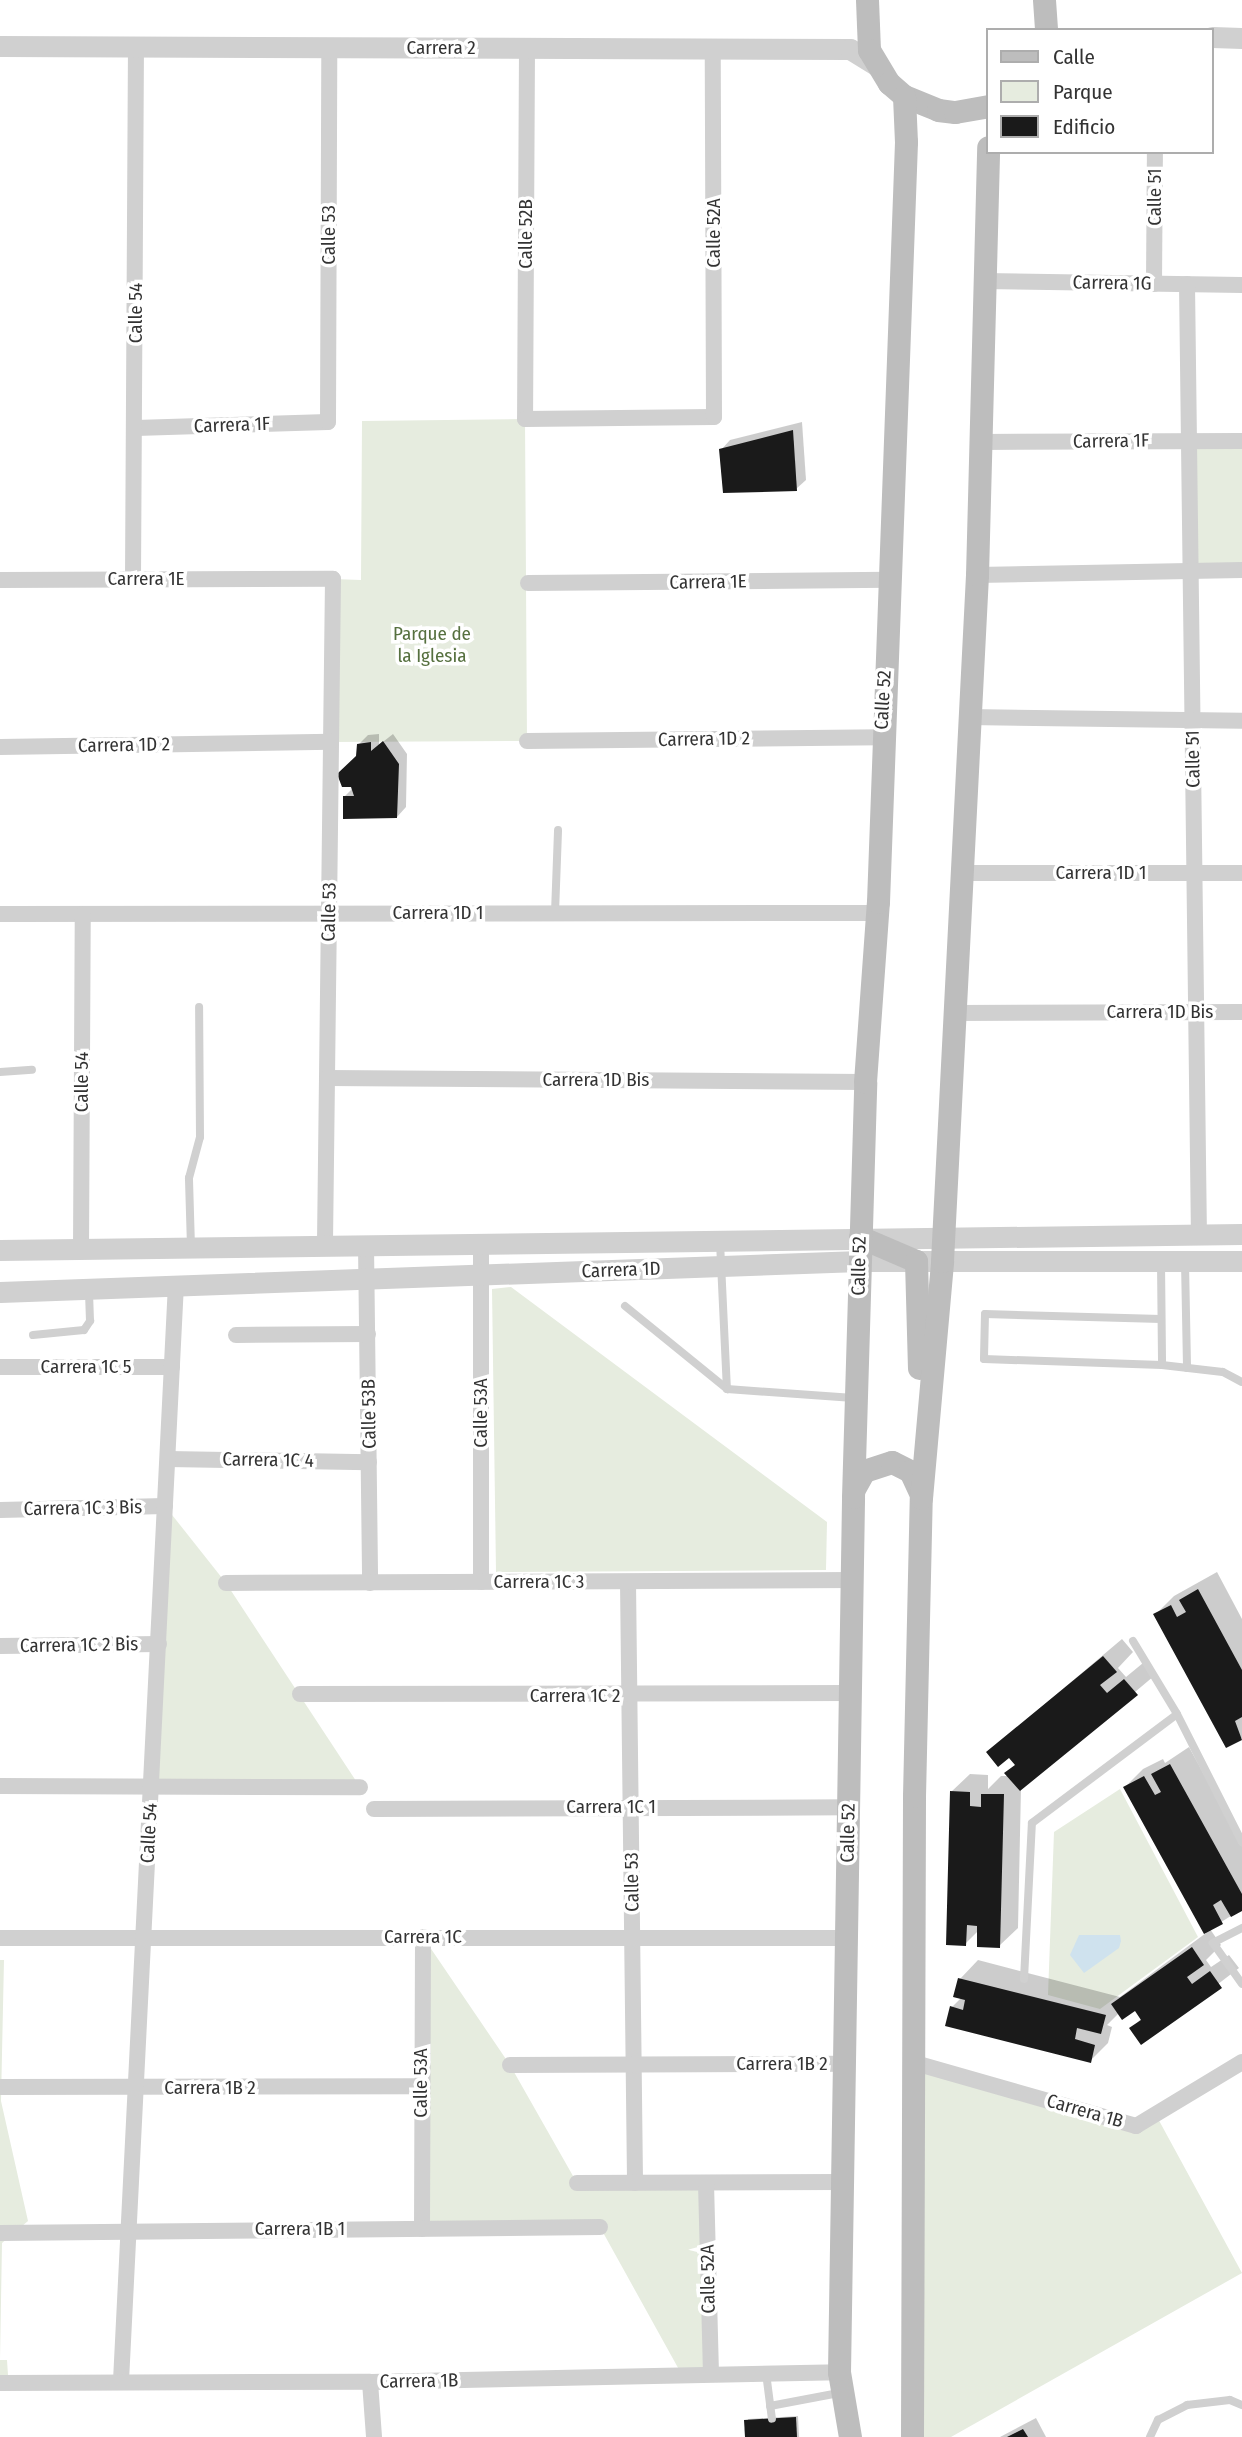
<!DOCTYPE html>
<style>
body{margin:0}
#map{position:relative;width:1242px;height:2437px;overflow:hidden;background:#fff;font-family:"Fira Sans Condensed",sans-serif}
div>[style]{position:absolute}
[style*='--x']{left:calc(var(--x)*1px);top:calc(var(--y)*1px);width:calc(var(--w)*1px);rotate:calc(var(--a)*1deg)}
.green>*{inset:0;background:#e6ecdf}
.water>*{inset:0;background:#cfe2ee}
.shadow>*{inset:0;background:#0003}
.building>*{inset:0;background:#1a1a1a}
.service>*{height:8px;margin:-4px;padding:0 4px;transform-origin:4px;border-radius:4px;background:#d0d0d0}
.minor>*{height:16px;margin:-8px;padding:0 8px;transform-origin:8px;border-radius:8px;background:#d0d0d0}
.tertiary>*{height:21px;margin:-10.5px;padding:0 10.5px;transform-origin:10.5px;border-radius:10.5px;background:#d0d0d0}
.secondary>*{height:23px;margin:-11.5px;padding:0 11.5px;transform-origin:11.5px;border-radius:11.5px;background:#bdbdbd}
span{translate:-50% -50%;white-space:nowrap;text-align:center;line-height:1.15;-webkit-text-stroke:7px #fff;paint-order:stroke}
.street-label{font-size:19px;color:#333}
.park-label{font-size:19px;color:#56703f}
.legend{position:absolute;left:986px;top:28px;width:228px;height:126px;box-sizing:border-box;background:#fff;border:2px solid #adadad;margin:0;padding:9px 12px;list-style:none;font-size:21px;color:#333}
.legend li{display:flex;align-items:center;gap:14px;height:35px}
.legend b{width:35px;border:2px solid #adadad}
</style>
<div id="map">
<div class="green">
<div style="clip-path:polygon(525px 419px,527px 741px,331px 742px,333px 579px,361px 580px,362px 421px)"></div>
<div style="clip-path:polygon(1189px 440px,1242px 441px,1242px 570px,1192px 571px)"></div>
<div style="clip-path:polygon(511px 1287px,827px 1522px,826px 1570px,496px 1572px,492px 1289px)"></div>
<div style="clip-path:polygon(165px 1506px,226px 1583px,360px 1787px,152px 1785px)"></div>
<div style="clip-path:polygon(1120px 1789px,1198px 1937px,1100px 2009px,1048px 1995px,1054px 1832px)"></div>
<div style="clip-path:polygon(423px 1937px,510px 2065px,577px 2183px,706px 2183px,711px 2374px,682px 2375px,600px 2227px,422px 2229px)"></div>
<div style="clip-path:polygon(0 1960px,4px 1960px,1px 2101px,28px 2221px,2px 2243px,0 2360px,7px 2360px,8px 2375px,0 2375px)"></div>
<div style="clip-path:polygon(915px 2063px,1136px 2126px,1156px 2115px,1242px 2273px,951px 2437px,912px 2437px)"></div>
</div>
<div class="water">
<div style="clip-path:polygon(1079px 1935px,1120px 1935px,1121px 1941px,1119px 1948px,1084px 1973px,1070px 1955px)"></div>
</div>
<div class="shadow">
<div style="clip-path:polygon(802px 422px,806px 480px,796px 489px,721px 450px,730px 440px)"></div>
<div style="clip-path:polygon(379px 734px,379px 745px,393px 734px,407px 754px,406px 807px,397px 817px,345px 796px,353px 788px,358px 745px,368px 735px)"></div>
<div style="clip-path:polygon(1217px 1572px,1242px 1619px,1242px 1738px,1226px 1746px,1155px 1615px,1174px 1596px)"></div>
<div style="clip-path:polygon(1122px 1639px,1133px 1652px,1118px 1668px,1126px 1677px,1143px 1663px,1154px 1676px,1021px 1788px,1018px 1928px,999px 1946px,979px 1930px,965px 1944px,951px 1792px,970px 1774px,988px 1775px,988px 1789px,1001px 1776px,1009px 1776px,1007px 1773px,1016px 1764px,1009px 1755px,988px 1752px)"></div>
<div style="clip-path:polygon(1189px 1747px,1242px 1844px,1242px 1909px,1210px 1929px,1221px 1945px,1206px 1960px,1211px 1967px,1229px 1955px,1239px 1968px,1141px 2043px,1131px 2029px,1142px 2018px,1135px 2009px,1119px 2013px,1107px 2025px,1112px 2027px,1108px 2043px,1090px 2061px,952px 2007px,962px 1997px,960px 1979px,978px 1960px,1120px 1997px,1206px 1933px,1125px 1787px,1143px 1769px,1163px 1759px,1165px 1763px)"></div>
<div style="clip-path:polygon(798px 2416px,799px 2437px,747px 2437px,748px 2419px)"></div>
<div style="clip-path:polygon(1036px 2418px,1046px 2437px,1000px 2437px)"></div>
</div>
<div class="building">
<div style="clip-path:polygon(793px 430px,797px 491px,723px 493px,719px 449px)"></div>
<div style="clip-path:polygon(383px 741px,399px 764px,397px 818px,343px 819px,343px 796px,354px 796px,351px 787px,342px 787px,337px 774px,356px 756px,357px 744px,371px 742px,371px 751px)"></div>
<div style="clip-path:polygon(1198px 1589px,1242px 1670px,1242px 1717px,1235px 1721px,1242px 1740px,1226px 1748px,1153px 1614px,1171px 1605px,1177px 1617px,1186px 1612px,1179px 1600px)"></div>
<div style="clip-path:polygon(1103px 1656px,1117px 1672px,1100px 1685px,1107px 1693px,1124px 1679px,1138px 1695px,1020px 1791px,1004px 1773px,1015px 1765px,1009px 1758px,998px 1767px,986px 1752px)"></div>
<div style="clip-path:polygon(1170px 1764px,1242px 1894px,1242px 1911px,1231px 1917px,1221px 1900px,1213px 1905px,1223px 1924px,1204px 1934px,1123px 1787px,1144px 1776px,1155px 1795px,1161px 1792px,1151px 1774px)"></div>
<div style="clip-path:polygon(950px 1791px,970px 1792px,970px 1806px,981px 1807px,981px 1794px,1004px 1794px,1000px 1948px,977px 1947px,977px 1926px,967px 1925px,966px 1946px,946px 1945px)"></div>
<div style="clip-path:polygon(1192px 1947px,1204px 1965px,1187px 1977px,1192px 1984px,1210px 1971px,1222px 1988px,1141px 2045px,1129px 2028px,1141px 2020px,1135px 2011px,1122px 2020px,1111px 2004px)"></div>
<div style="clip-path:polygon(958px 1978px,1106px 2015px,1101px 2034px,1077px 2028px,1075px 2039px,1095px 2045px,1091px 2063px,945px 2026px,950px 2006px,963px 2010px,965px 2000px,953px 1997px)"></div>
<div style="clip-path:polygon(796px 2417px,797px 2437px,745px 2437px,744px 2420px)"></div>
<div style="clip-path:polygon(1023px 2429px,1028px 2437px,1007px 2437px)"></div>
</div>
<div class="service">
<div style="--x:555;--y:913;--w:83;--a:-87.9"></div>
<div style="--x:0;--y:1072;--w:32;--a:-4"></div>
<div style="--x:720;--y:1242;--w:147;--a:87.3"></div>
<div style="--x:191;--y:1247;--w:69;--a:-91.7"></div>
<div style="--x:189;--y:1178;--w:42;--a:-75"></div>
<div style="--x:200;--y:1137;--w:130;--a:-90.4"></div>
<div style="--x:1185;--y:1262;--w:106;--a:88.9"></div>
<div style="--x:1161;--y:1263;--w:102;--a:89.4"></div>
<div style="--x:625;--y:1306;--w:132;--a:39.1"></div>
<div style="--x:727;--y:1389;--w:127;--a:4.1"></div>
<div style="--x:1161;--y:1319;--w:176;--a:-178.4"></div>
<div style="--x:985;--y:1314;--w:45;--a:91.3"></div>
<div style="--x:984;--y:1359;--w:178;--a:1.9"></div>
<div style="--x:1162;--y:1365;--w:61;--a:6.5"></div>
<div style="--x:1223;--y:1372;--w:21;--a:28"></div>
<div style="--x:33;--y:1335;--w:51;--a:-5.6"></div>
<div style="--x:84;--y:1330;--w:11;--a:-56"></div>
<div style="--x:90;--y:1321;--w:30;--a:-92"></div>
<div style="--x:1133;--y:1641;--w:85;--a:58.9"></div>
<div style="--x:1177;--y:1714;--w:144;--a:63.1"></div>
<div style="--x:1242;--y:1928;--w:33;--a:153"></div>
<div style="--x:1213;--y:1943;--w:50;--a:54.7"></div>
<div style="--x:1024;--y:1979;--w:156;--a:-87.1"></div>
<div style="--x:1032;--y:1823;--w:181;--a:-36.9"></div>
<div style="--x:766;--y:2373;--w:46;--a:82.6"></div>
<div style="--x:770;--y:2406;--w:70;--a:-10.7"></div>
<div style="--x:1150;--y:2437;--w:19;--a:-65"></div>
<div style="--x:1158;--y:2420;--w:33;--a:-27"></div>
<div style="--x:1187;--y:2405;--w:43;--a:-6.6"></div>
<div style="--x:1230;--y:2400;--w:13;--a:23"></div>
</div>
<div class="minor">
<div style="--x:527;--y:48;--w:371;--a:90.3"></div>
<div style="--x:525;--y:419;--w:189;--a:-0.6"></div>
<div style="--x:714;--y:417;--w:369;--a:-90.2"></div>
<div style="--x:983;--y:281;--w:259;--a:0.9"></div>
<div style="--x:1154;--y:284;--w:132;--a:-89.6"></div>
<div style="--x:1187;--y:284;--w:950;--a:89.28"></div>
<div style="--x:136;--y:428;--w:192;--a:-1.8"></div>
<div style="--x:328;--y:422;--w:375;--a:-89.8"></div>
<div style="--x:980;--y:442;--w:262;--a:-0.2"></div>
<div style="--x:977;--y:575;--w:265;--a:-1.1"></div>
<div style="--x:133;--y:579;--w:532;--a:-89.68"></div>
<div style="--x:0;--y:580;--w:333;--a:-0.2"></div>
<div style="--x:333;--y:579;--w:667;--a:90.69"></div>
<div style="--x:528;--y:583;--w:361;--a:-0.5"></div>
<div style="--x:968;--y:717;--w:274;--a:0.8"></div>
<div style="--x:527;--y:741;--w:354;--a:-0.6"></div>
<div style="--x:0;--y:747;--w:331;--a:-0.9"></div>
<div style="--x:959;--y:873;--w:283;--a:0"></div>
<div style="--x:0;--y:914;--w:877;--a:-0.07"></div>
<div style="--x:953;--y:1013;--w:289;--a:-0.2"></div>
<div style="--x:327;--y:1078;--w:538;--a:0.43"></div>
<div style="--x:366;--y:1245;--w:338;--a:89.3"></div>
<div style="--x:81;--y:1250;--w:336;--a:-89.7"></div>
<div style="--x:236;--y:1335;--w:132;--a:-0.4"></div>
<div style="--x:0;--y:1367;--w:172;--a:0"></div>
<div style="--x:168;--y:1459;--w:201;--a:0.9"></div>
<div style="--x:0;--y:1510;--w:165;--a:-1.4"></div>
<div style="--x:481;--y:1582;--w:339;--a:-90"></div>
<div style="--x:628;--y:1582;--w:601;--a:89.33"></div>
<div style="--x:226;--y:1583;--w:626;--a:-0.27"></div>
<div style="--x:0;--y:1646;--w:159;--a:-0.7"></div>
<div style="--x:300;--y:1694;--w:550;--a:-0.1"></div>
<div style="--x:0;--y:1786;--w:360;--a:0.2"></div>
<div style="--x:374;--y:1809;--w:474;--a:-0.2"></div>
<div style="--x:0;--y:1938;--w:846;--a:0"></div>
<div style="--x:915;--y:2063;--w:230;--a:15.9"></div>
<div style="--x:1136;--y:2126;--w:124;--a:-31.1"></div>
<div style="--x:510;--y:2065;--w:334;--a:-0.2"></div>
<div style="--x:0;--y:2087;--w:421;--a:-0.1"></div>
<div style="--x:577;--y:2183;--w:265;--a:-0.2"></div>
<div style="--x:706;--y:2183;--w:191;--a:88.5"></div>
<div style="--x:422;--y:2229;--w:292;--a:-89.8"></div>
<div style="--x:0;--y:2233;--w:600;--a:-0.57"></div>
<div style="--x:121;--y:2381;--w:1097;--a:-87.13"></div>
<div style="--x:370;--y:2382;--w:55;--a:85.8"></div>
<div style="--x:0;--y:2383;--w:370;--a:-0.2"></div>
<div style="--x:370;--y:2382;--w:469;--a:-1.2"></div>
</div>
<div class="tertiary">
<div style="--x:1212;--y:37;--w:30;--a:2"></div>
<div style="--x:0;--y:46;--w:850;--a:0.2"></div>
<div style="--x:850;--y:49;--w:32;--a:32"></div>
<div style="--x:0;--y:1250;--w:1242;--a:-0.74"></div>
<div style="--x:0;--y:1292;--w:860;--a:-2.07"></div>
<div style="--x:859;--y:1261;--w:383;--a:0"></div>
</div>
<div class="secondary">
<div style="--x:867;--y:0;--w:50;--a:87.7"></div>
<div style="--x:869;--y:50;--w:39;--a:59"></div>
<div style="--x:889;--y:83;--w:20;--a:41"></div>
<div style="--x:904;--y:96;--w:37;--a:22"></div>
<div style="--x:938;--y:110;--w:17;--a:7"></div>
<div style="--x:955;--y:112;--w:34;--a:-10"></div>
<div style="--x:1044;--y:0;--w:30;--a:86"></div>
<div style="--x:860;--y:1237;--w:61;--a:23.2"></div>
<div style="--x:916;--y:1261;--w:107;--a:88.4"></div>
<div style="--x:854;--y:1489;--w:21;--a:-61"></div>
<div style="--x:864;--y:1471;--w:29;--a:-18"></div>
<div style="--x:892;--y:1462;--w:20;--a:27"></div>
<div style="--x:910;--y:1471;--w:26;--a:65"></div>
<div style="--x:850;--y:2437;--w:66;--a:-99.6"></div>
<div style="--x:839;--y:2372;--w:875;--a:-89.08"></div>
<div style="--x:853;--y:1497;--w:415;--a:-88.3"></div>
<div style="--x:865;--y:1082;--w:180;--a:-85.9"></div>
<div style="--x:878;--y:902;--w:761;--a:-87.89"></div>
<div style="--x:906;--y:142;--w:46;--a:-92.5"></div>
<div style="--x:912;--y:2437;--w:641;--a:-89.82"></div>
<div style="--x:914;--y:1796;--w:298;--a:-88.7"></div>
<div style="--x:921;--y:1498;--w:238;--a:-84.9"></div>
<div style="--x:942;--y:1261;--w:687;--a:-87.08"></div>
<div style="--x:977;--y:575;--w:428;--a:-88.5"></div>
</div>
<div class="street-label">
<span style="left:441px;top:48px">Carrera 2</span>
<span style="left:1155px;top:197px;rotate:-90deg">Calle 51</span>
<span style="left:714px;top:233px;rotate:-90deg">Calle 52A</span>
<span style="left:526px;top:234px;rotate:-90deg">Calle 52B</span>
<span style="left:329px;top:235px;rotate:-90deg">Calle 53</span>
<span style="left:1112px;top:283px;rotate:1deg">Carrera 1G</span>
<span style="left:136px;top:313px;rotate:-90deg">Calle 54</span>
<span style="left:232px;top:425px;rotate:-2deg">Carrera 1F</span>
<span style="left:1111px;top:441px;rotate:-1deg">Carrera 1F</span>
<span style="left:146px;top:579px">Carrera 1E</span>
<span style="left:708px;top:582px;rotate:-1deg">Carrera 1E</span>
<span style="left:883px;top:700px;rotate:-87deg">Calle 52</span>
<span style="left:704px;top:739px;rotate:-1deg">Carrera 1D 2</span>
<span style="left:124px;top:745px;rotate:-1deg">Carrera 1D 2</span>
<span style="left:1193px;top:759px;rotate:-91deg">Calle 51</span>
<span style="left:1101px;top:873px">Carrera 1D 1</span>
<span style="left:329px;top:912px;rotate:-89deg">Calle 53</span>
<span style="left:438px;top:913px">Carrera 1D 1</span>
<span style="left:1160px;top:1012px">Carrera 1D Bis</span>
<span style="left:596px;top:1080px">Carrera 1D Bis</span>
<span style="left:82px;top:1082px;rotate:-90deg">Calle 54</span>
<span style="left:859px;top:1266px;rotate:-89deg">Calle 52</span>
<span style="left:621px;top:1270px;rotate:-2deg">Carrera 1D</span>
<span style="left:86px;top:1367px">Carrera 1C 5</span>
<span style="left:481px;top:1413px;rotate:-90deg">Calle 53A</span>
<span style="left:369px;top:1414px;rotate:-91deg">Calle 53B</span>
<span style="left:268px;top:1460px;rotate:1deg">Carrera 1C 4</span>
<span style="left:83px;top:1508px;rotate:-1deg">Carrera 1C 3 Bis</span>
<span style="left:539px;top:1582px">Carrera 1C 3</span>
<span style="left:79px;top:1645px;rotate:-1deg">Carrera 1C 2 Bis</span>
<span style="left:575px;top:1696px">Carrera 1C 2</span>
<span style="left:611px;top:1807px">Carrera 1C 1</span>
<span style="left:149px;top:1833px;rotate:-87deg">Calle 54</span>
<span style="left:848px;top:1833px;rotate:-89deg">Calle 52</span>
<span style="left:632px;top:1882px;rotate:-91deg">Calle 53</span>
<span style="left:423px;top:1937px">Carrera 1C</span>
<span style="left:782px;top:2064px">Carrera 1B 2</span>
<span style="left:421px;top:2083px;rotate:-90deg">Calle 53A</span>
<span style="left:210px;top:2088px">Carrera 1B 2</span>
<span style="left:1085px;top:2111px;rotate:16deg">Carrera 1B</span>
<span style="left:300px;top:2229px">Carrera 1B 1</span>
<span style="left:708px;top:2279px;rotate:-91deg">Calle 52A</span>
<span style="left:419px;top:2381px;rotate:-1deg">Carrera 1B</span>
</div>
<div class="park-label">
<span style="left:432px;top:645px">Parque de<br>la Iglesia</span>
</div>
<ul class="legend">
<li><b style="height:9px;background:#bdbdbd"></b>Calle</li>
<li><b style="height:19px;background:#e6ecdf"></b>Parque</li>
<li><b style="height:19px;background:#1a1a1a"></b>Edificio</li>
</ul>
</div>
